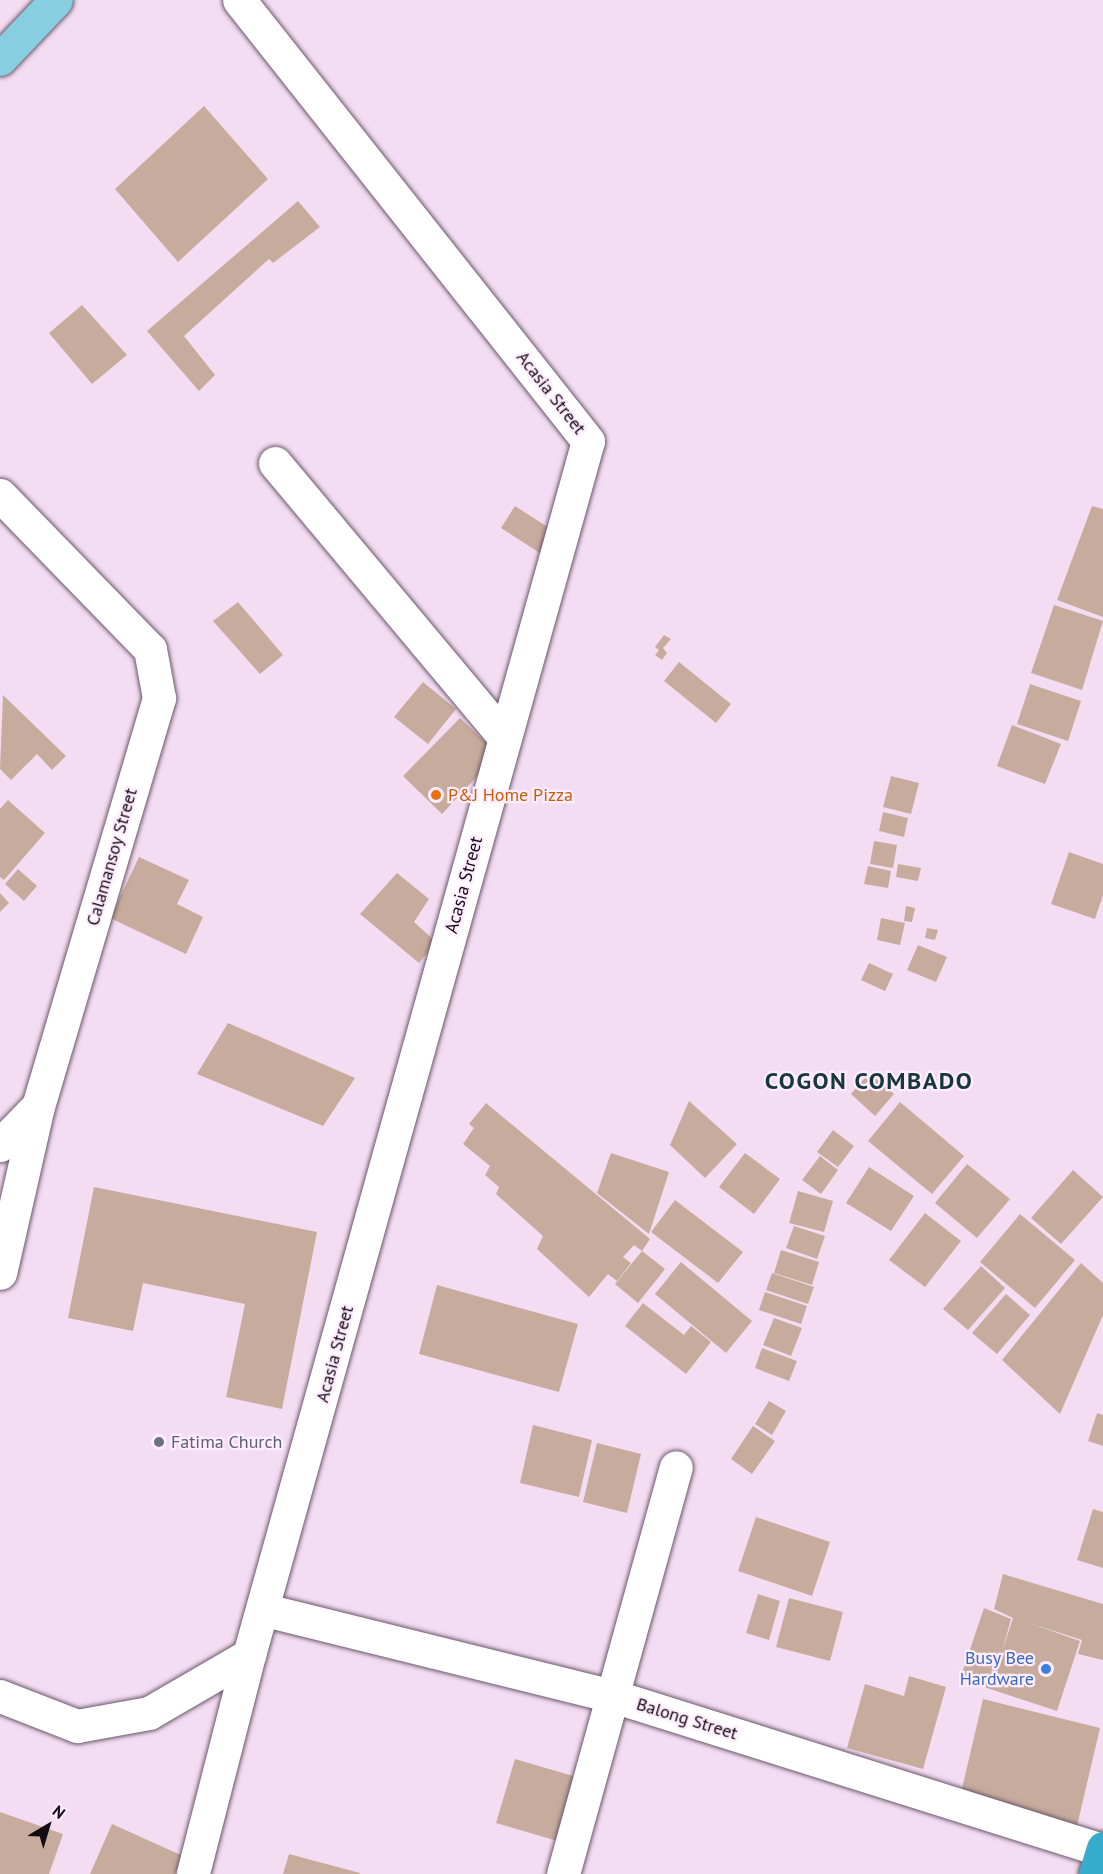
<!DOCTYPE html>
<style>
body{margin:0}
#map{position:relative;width:1103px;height:1874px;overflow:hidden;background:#f4ddf3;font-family:"PT Sans",sans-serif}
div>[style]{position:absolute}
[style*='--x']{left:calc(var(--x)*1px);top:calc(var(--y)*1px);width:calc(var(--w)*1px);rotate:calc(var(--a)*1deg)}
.building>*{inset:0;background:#c7ac9d}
.roads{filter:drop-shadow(0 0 2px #6b576a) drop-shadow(0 0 2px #6b576a)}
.minor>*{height:33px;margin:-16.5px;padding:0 16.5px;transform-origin:16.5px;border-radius:16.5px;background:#fff}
.major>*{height:33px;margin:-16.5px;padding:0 16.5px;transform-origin:16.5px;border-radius:16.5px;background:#87cee1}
.highway>*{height:33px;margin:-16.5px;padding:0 16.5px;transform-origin:16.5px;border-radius:16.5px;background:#37adcd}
.dots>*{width:16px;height:16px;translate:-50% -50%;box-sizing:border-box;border:3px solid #ffecfe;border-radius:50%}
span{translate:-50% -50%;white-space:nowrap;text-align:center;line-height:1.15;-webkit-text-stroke:4.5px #ffecfe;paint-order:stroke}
.street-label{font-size:18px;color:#130c13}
.food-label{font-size:18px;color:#c56008}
.left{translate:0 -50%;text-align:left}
.worship-label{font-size:18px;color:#5b616d}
.shop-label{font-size:18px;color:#366cbe}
.right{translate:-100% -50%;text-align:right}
.district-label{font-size:24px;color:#16373e;font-weight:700;letter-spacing:1.5px}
.north{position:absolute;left:18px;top:1796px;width:60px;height:60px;-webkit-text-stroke:4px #ffecfe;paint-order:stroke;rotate:38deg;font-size:16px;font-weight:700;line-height:24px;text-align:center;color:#130c13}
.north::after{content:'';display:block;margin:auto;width:21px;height:27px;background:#130c13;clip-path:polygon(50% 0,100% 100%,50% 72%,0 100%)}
</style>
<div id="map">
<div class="building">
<div style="clip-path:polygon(204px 106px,268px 179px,178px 262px,115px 189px)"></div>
<div style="clip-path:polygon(298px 201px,320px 227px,273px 263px,269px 259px,184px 336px,215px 375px,199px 391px,147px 331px)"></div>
<div style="clip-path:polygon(82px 305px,127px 355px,92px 384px,49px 333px)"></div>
<div style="clip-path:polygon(515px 506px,557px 533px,543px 555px,501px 528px)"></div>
<div style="clip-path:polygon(1092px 506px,1103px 509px,1103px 617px,1057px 600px)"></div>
<div style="clip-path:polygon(238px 602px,283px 655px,260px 674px,213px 621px)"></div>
<div style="clip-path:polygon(1054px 605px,1103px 621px,1082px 690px,1031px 673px)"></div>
<div style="clip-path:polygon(664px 635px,671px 639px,663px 648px,667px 653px,662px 660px,655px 655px,659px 650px,655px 647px)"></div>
<div style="clip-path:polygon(679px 662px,731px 704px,716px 723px,664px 681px)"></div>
<div style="clip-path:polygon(423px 682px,456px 709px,428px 744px,394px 717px)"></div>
<div style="clip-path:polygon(1030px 684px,1081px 701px,1068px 741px,1017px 724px)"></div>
<div style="clip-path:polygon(3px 695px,66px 756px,52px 770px,37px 754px,11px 780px,0 769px)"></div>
<div style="clip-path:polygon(460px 718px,498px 754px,442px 814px,403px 776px)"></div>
<div style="clip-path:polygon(1012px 725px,1061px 744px,1045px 784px,997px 766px)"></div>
<div style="clip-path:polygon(891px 776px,919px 783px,911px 814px,883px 807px)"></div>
<div style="clip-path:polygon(8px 800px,45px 833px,4px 880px,0 877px,0 809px)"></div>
<div style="clip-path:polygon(883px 812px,908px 818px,904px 837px,879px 831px)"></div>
<div style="clip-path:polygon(874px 841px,897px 845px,893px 868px,870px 864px)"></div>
<div style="clip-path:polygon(1069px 852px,1103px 864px,1103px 895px,1095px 919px,1051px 904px)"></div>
<div style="clip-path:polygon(139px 857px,189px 880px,177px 904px,203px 917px,186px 954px,110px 918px)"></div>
<div style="clip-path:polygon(898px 864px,921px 868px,918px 881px,896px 877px)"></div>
<div style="clip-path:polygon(868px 866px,891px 871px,888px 888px,864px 884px)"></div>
<div style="clip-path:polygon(18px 869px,37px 886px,24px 901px,5px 884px)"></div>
<div style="clip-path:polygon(397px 873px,429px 899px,414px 922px,436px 942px,419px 963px,360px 914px)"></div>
<div style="clip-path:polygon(0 893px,9px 903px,0 912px)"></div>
<div style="clip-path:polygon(906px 906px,915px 908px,912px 922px,904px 921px)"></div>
<div style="clip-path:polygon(881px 918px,905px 923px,900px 945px,877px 940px)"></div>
<div style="clip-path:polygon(927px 928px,938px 930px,935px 940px,925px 938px)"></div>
<div style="clip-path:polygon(918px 945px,947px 957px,936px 982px,907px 970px)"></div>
<div style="clip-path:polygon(869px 963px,893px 974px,885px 991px,861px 980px)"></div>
<div style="clip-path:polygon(228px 1023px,355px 1078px,323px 1126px,197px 1074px)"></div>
<div style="clip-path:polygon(869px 1073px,894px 1094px,875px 1116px,851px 1094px)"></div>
<div style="clip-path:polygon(689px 1101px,737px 1144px,705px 1178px,670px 1145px)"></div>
<div style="clip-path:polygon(900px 1102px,964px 1156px,932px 1194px,868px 1141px)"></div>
<div style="clip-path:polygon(486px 1103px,650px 1239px,642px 1251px,665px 1269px,638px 1303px,615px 1284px,642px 1251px,634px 1245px,623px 1257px,631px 1263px,617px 1281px,608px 1274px,589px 1297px,537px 1249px,543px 1236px,496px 1194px,499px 1187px,485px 1175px,490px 1166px,463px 1144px,474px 1128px,469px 1124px)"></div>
<div style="clip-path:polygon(833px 1130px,854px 1146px,838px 1167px,817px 1152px)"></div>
<div style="clip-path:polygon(611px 1153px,669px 1172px,649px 1234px,597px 1193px)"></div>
<div style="clip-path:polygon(745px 1153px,780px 1179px,754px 1214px,719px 1187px)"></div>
<div style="clip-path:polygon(820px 1156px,838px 1170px,821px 1194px,802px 1180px)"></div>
<div style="clip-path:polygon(967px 1164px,1010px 1199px,977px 1238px,935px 1203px)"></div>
<div style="clip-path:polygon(869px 1167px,914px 1196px,891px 1231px,846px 1203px)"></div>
<div style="clip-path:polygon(1073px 1170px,1103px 1197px,1061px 1244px,1031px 1218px)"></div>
<div style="clip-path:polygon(94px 1187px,317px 1232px,282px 1409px,226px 1397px,245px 1304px,143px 1283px,133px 1331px,68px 1318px)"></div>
<div style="clip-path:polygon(798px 1191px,833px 1201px,824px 1232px,789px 1223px)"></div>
<div style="clip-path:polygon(675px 1200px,743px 1252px,718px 1283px,651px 1232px)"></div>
<div style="clip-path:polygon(925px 1213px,961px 1241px,925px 1287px,889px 1260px)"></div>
<div style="clip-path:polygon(1020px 1214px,1075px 1260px,1035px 1308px,980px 1262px)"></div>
<div style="clip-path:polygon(794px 1226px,825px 1236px,817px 1259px,786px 1248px)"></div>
<div style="clip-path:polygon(781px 1250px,819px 1262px,812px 1285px,774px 1273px)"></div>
<div style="clip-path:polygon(681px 1262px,752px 1321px,726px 1353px,655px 1294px)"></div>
<div style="clip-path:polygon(1081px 1263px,1103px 1283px,1103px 1315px,1060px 1414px,1002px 1360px)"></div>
<div style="clip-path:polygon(981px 1266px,1005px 1288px,968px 1330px,943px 1309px)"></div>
<div style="clip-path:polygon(772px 1273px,814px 1287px,808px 1304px,766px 1290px)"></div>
<div style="clip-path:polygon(437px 1285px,578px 1324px,559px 1392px,419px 1354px)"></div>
<div style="clip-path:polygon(765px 1292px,807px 1306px,801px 1324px,759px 1310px)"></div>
<div style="clip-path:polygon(1006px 1294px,1030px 1315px,997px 1354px,972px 1333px)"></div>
<div style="clip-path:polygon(643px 1303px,684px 1335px,691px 1326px,711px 1342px,686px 1374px,625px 1326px)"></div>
<div style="clip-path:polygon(774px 1318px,802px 1328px,791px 1356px,763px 1345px)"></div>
<div style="clip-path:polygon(762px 1348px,797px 1361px,789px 1381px,755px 1368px)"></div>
<div style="clip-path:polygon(769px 1401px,786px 1411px,772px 1435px,755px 1424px)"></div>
<div style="clip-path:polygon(1097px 1413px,1103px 1415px,1103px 1446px,1088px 1441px)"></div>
<div style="clip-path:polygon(533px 1425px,592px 1440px,579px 1497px,520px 1483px)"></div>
<div style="clip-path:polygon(753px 1426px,775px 1441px,752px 1474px,731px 1459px)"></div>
<div style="clip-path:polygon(597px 1443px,641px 1454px,627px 1513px,583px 1502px)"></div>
<div style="clip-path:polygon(1093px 1509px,1103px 1512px,1103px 1568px,1077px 1560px)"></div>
<div style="clip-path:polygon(756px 1517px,830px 1542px,812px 1596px,738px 1571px)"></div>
<div style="clip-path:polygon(1003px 1574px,1103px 1604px,1103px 1660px,1078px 1654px,1082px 1640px,1029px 1623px,1080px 1641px,1057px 1711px,960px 1679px,984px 1608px,1011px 1619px,1002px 1652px,1013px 1618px,994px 1609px)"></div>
<div style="clip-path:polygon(758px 1594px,780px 1601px,769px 1640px,746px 1633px)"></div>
<div style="clip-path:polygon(789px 1598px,843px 1612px,830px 1661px,776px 1647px)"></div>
<div style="clip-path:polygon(909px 1676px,946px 1687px,923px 1769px,847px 1748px,865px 1684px,904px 1696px)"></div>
<div style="clip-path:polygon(983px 1699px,1100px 1728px,1077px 1826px,960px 1797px)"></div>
<div style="clip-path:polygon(515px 1759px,580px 1778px,561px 1842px,496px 1823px)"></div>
<div style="clip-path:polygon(0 1812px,63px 1834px,49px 1874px,0 1874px)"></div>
<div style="clip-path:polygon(112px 1824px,183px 1856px,175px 1874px,90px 1874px)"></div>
<div style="clip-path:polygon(289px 1854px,360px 1873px,360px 1874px,283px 1874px)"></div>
</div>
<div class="roads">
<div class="minor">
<div style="--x:275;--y:463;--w:357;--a:50.1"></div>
<div style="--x:0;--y:495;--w:215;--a:45.8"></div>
<div style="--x:150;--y:649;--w:50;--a:79.6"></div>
<div style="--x:159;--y:698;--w:426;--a:106.5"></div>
<div style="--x:38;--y:1106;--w:171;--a:102.8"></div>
<div style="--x:0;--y:1145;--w:54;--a:-45.7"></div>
<div style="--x:265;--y:1610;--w:358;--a:13.9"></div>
<div style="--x:613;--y:1696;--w:513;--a:17.48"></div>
<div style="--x:0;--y:1696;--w:83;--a:21.3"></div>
<div style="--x:77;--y:1726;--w:73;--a:-10.2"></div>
<div style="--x:149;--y:1713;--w:116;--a:-30.1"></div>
<div style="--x:193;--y:1873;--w:225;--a:-75.6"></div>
<div style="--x:249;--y:1655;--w:1260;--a:-74.4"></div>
<div style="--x:588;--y:441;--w:562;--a:-128.36"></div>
<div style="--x:563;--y:1874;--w:422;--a:-74.5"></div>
</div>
<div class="major">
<div style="--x:0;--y:59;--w:81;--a:-46.5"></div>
</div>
<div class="highway">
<div style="--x:1095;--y:1874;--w:27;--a:-73"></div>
</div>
</div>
<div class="dots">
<div style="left:436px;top:795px;background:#e8710a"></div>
<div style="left:159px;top:1442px;background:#6b7280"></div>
<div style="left:1046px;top:1669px;background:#3f7fe0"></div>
</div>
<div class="street-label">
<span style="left:551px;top:393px;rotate:52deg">Acasia Street</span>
<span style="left:112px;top:857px;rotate:-74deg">Calamansoy Street</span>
<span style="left:464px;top:885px;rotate:-75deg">Acasia Street</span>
<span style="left:335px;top:1354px;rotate:-75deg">Acasia Street</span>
<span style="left:687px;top:1719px;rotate:17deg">Balong Street</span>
</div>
<div class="food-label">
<span class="left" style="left:448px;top:795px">P&amp;J Home Pizza</span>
</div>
<div class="worship-label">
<span class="left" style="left:171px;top:1442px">Fatima Church</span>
</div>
<div class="shop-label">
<span class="right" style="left:1034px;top:1669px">Busy Bee<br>Hardware</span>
</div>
<div class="district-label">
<span style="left:869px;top:1081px">COGON COMBADO</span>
</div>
<div class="north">N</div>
</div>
